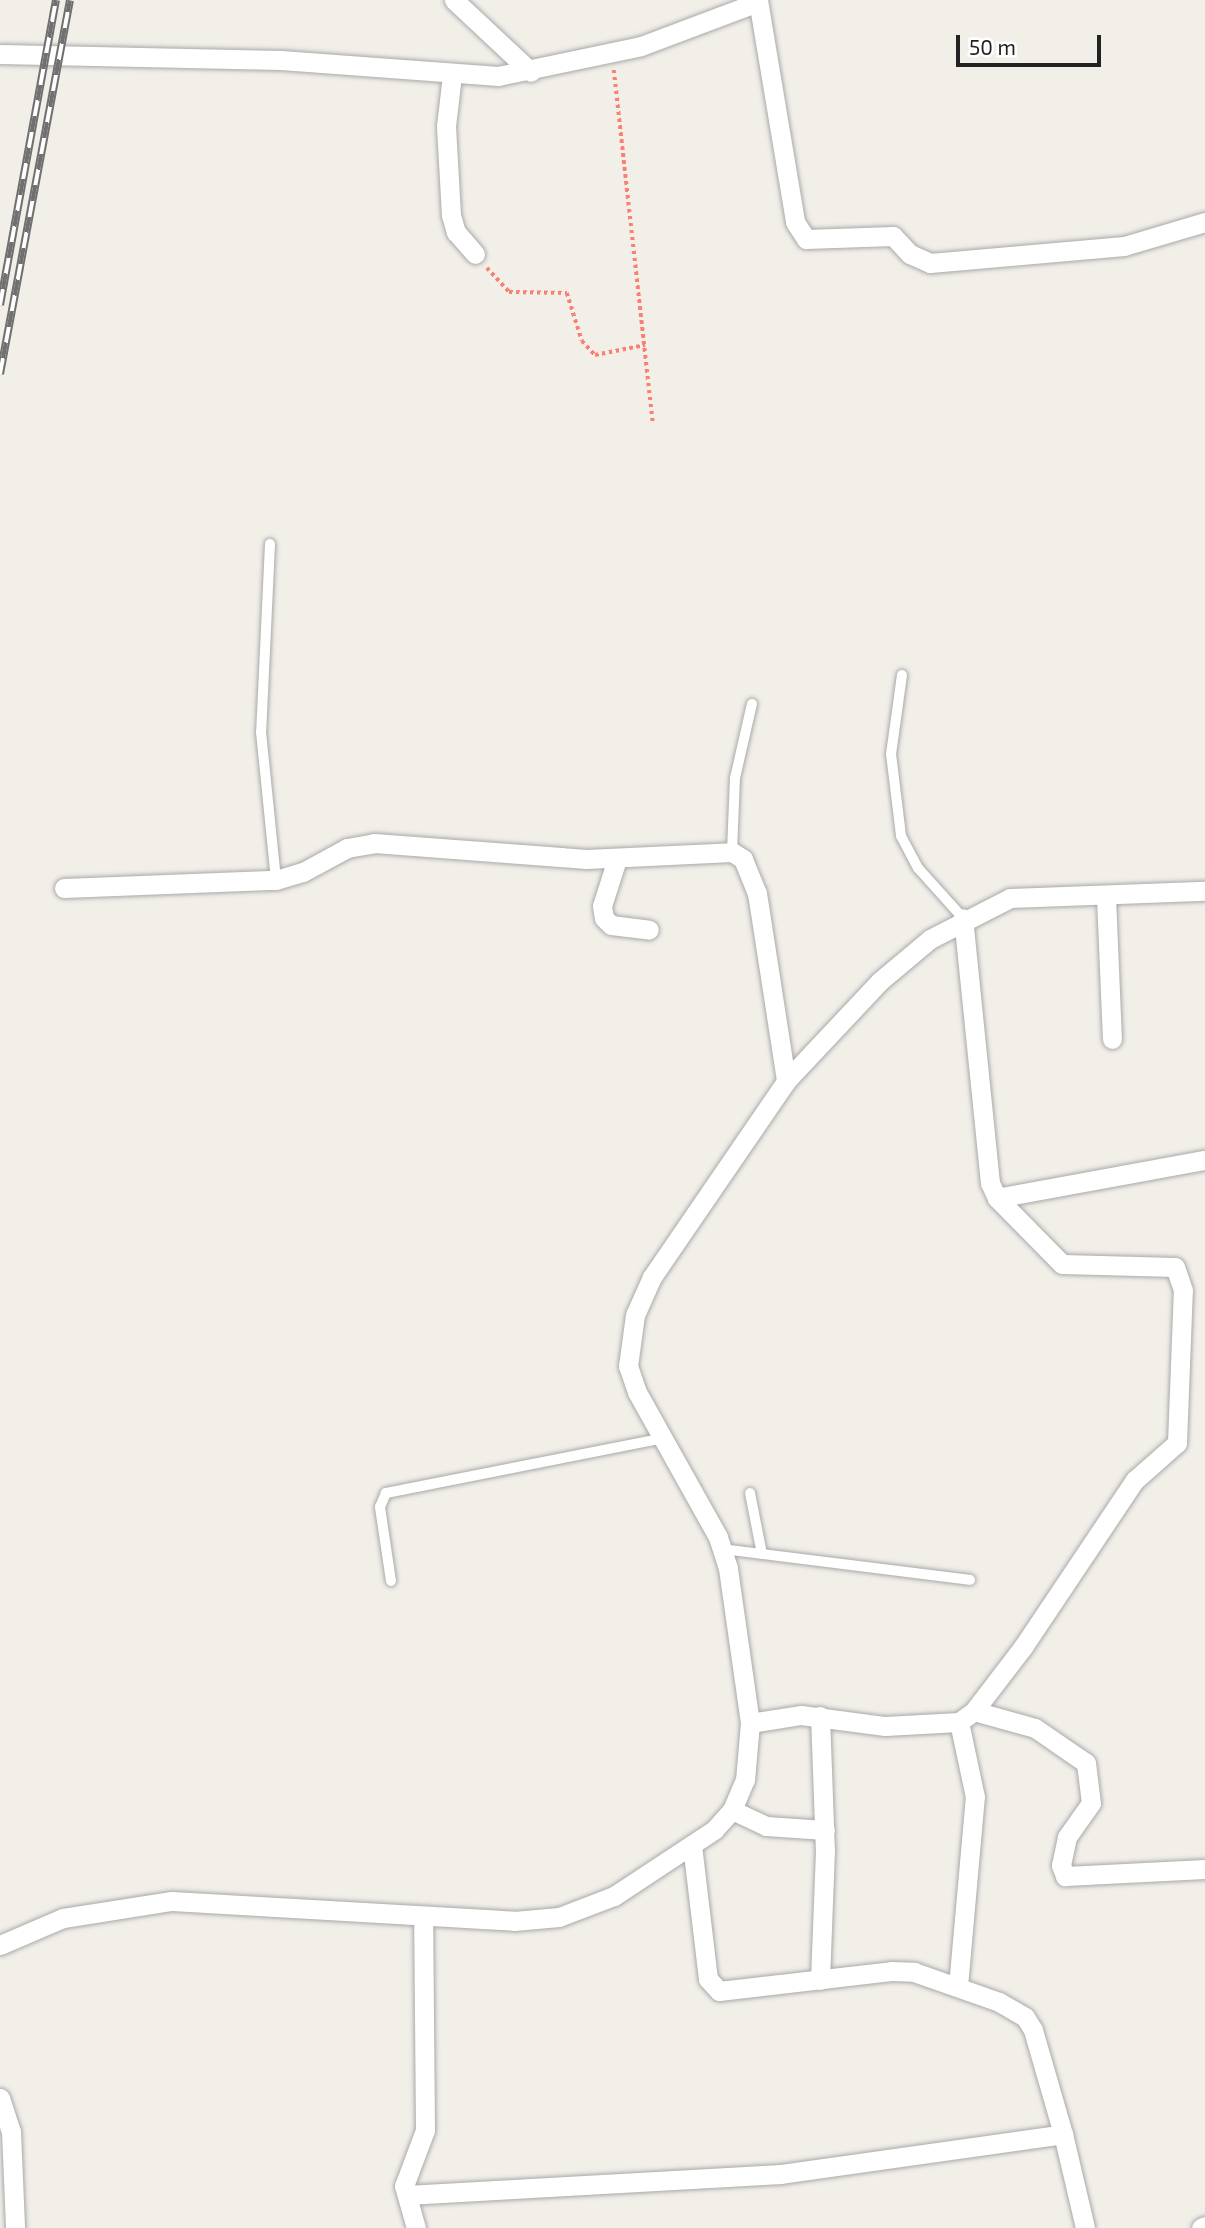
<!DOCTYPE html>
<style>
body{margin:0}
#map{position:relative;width:1205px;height:2228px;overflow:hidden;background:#f2efe9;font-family:"Exo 2",sans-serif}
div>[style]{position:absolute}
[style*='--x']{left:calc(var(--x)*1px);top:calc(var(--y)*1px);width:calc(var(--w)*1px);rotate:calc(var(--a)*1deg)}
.path>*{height:3.5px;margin-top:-1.75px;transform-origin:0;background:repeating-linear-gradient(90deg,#fa8072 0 3.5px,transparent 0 7px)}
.roads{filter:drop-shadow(0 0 2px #a9a9a9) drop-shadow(0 0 2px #a9a9a9)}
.lane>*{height:10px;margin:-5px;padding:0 5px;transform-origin:5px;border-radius:5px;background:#fff}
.street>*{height:19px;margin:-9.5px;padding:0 9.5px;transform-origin:9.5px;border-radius:9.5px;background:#fff}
.rail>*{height:8px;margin-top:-4px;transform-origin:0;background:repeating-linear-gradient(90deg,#fff 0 16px,#707070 0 32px);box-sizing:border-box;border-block:2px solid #707070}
span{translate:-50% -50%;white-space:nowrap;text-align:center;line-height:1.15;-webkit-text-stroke:5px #fff;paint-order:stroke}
.scale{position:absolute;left:956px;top:35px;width:145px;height:32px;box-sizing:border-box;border:4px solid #222;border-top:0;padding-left:9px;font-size:21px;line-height:24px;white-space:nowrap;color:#222;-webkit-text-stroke:5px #fff;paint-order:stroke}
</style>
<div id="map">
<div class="path">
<div style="--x:614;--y:70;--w:354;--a:83.7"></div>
<div style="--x:487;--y:268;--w:33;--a:47"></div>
<div style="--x:509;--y:292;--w:58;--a:1"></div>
<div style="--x:567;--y:293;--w:50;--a:72.6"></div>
<div style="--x:582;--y:341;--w:19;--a:47"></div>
<div style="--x:595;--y:355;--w:51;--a:-11.3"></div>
</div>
<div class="roads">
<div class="lane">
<div style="--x:270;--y:544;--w:188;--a:92.7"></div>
<div style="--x:261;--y:732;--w:149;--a:84.2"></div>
<div style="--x:902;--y:675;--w:80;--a:97.9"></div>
<div style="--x:891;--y:754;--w:83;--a:83"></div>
<div style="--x:901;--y:836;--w:36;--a:62"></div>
<div style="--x:918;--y:868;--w:67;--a:48"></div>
<div style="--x:732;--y:852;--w:74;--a:-87.7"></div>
<div style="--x:735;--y:778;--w:76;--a:-77.1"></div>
<div style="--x:750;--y:1493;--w:62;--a:78.9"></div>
<div style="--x:722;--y:1549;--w:250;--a:7.1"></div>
<div style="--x:391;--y:1581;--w:75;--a:-98.5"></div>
<div style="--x:380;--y:1507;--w:15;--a:-67"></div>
<div style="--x:386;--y:1493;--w:283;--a:-11.2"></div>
</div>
<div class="street">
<div style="--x:454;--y:0;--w:105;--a:43.1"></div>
<div style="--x:758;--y:0;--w:225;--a:80.5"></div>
<div style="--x:795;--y:222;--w:20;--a:57"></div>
<div style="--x:806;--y:239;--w:87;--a:-2"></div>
<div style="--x:893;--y:236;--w:25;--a:47"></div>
<div style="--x:910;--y:254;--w:22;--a:24"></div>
<div style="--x:930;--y:263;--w:195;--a:-5"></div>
<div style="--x:1124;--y:246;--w:84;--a:-16.5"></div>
<div style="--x:0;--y:54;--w:281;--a:1.2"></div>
<div style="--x:281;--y:60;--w:218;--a:4.2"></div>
<div style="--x:498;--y:76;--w:146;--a:-11.8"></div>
<div style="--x:641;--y:46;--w:125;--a:-20.6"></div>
<div style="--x:452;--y:75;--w:51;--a:96.7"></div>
<div style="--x:446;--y:126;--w:89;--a:86.8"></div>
<div style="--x:451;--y:215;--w:18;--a:74"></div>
<div style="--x:456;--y:232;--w:29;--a:49"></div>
<div style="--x:617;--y:859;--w:49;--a:107.7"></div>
<div style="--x:602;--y:906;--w:12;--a:81"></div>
<div style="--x:604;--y:918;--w:10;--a:45"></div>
<div style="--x:611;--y:925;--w:38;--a:7"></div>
<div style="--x:64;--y:888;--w:212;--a:-2.2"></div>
<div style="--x:276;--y:880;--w:28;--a:-17"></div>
<div style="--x:303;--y:872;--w:50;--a:-28.6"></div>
<div style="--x:347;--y:848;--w:27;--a:-10"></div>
<div style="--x:374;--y:843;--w:213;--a:4.3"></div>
<div style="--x:586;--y:859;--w:146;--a:-2.7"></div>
<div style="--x:732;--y:852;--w:13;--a:32"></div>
<div style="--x:743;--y:859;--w:37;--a:68"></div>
<div style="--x:757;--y:893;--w:190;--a:81.2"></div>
<div style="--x:1106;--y:897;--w:142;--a:87.6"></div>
<div style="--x:997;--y:1198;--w:211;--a:-10.4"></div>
<div style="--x:974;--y:1711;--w:63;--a:15.6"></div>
<div style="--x:1035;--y:1728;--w:62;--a:34.5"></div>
<div style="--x:1086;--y:1763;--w:40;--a:82.9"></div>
<div style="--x:1091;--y:1803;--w:42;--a:125.2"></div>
<div style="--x:1067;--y:1837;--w:29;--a:102"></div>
<div style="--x:1061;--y:1865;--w:12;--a:70"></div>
<div style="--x:1065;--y:1876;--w:140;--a:-2.9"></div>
<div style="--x:820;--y:1716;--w:134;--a:87.9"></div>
<div style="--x:825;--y:1850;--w:130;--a:92.2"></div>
<div style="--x:750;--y:1723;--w:52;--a:-8.9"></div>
<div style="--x:801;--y:1715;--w:85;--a:7.5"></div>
<div style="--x:885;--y:1726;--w:74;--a:-3.1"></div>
<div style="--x:959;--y:1722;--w:19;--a:-36"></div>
<div style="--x:974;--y:1711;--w:81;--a:-52.6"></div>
<div style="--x:1023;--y:1647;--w:201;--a:-56.2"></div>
<div style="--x:1135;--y:1480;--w:56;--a:-41.4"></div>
<div style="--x:1177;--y:1443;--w:153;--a:-87.8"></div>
<div style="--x:1183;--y:1290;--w:24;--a:-109"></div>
<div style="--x:1175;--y:1267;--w:113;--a:-178.5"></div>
<div style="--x:1062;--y:1264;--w:93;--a:-134.6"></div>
<div style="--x:997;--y:1198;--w:17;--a:-115"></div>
<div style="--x:990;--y:1183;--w:266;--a:-95.8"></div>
<div style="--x:732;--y:1810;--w:38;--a:25"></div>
<div style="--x:766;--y:1826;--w:59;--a:3.9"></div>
<div style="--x:692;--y:1845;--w:135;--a:83.2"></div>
<div style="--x:708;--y:1979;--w:16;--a:47"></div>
<div style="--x:719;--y:1991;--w:173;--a:-6.6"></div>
<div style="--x:891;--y:1971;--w:23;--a:2"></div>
<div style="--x:914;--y:1972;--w:90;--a:19.4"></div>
<div style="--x:999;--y:2002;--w:30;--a:30"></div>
<div style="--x:1025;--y:2017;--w:15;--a:58"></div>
<div style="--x:1033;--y:2030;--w:108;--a:73.9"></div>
<div style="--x:0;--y:1945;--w:69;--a:-23.2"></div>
<div style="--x:63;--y:1918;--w:110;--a:-8.9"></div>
<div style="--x:172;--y:1901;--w:343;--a:3.3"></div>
<div style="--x:514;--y:1921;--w:45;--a:-5.1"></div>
<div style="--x:559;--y:1917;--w:59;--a:-20.9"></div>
<div style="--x:614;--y:1896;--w:120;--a:-33.4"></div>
<div style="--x:714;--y:1830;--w:27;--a:-48"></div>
<div style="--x:732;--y:1810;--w:33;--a:-67"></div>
<div style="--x:745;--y:1780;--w:57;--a:-85"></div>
<div style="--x:750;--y:1723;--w:157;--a:-98.1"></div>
<div style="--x:728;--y:1568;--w:33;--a:-108"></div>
<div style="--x:718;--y:1537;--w:166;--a:-119.2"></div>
<div style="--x:637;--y:1392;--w:28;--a:-109"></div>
<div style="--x:628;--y:1366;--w:51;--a:-82.2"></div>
<div style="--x:635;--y:1315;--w:42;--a:-65.9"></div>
<div style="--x:652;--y:1277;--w:237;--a:-55.6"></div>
<div style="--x:786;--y:1081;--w:137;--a:-46.8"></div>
<div style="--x:880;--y:981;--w:65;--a:-40"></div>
<div style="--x:930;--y:939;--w:90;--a:-27.1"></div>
<div style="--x:1010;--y:898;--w:195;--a:-2.1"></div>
<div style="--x:958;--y:1986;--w:190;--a:-84.9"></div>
<div style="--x:975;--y:1797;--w:77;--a:-102"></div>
<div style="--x:0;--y:2098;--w:35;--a:72"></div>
<div style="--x:11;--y:2131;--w:97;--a:87.6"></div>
<div style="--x:407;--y:2195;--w:374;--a:-3.2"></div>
<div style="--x:780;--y:2174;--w:286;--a:-8"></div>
<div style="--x:1063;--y:2134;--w:97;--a:76.8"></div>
<div style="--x:416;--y:2228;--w:44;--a:-105.9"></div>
<div style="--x:404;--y:2186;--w:60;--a:-69.4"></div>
<div style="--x:425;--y:2130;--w:214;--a:-90.5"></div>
<div style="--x:1201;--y:2228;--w:4;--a:-27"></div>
</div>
</div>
<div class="rail">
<div style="--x:0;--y:305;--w:310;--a:-79.6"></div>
<div style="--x:0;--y:374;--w:380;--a:-79.4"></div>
</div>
<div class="scale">50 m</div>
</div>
